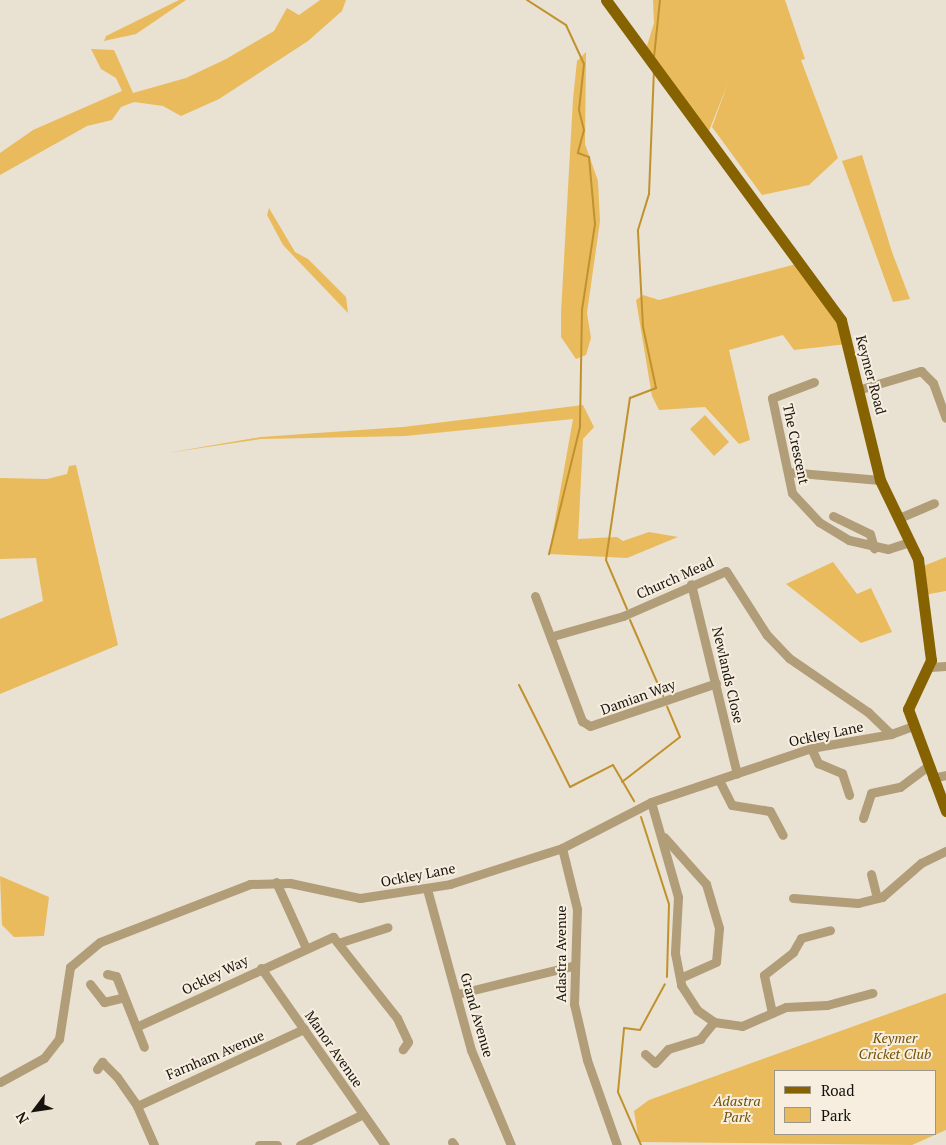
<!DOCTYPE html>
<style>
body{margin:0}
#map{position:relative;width:946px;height:1145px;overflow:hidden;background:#e9e1d2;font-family:"PT Serif",serif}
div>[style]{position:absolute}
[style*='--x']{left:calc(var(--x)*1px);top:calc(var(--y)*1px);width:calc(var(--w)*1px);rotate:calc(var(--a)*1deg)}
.green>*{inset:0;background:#eabb5d}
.stream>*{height:2px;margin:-1px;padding:0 1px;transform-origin:1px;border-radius:1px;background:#c0922e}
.minor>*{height:9px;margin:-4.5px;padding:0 4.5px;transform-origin:4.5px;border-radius:4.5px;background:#b19d78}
.major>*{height:11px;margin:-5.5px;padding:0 5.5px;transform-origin:5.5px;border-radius:5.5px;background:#866201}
span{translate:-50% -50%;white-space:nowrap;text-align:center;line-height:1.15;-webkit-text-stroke:4px #f7eedf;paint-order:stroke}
.street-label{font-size:14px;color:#16130e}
.park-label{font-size:14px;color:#715203;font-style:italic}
.legend{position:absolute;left:774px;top:1070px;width:162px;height:65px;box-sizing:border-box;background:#f7eedf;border:1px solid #9d968b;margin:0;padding:6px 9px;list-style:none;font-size:15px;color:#16130e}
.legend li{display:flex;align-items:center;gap:10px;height:25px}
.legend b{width:25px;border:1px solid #9d968b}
.north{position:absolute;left:10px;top:1085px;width:50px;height:50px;-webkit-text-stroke:4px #f7eedf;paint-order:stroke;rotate:239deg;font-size:14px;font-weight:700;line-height:20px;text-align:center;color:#16130e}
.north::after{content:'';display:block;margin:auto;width:18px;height:22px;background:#16130e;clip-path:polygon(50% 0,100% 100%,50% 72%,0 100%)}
</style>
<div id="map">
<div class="green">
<div style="clip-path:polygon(179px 0,186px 0,136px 34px,104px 41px,106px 36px)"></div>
<div style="clip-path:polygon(320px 0,346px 0,342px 11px,308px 41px,219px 99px,181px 116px,163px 106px,134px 102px,121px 107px,112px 120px,87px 126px,0 175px,0 153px,33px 130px,122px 91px,116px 78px,101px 69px,91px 49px,114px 50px,133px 93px,186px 78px,226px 59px,274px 31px,287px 8px,299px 15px)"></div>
<div style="clip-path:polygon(653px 0,785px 0,805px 59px,801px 60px,838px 158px,809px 185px,762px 195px,712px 127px,728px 83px,709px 131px,646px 49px,654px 23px)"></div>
<div style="clip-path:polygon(586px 52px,585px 144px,598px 181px,600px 221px,587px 313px,591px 338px,586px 355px,576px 359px,561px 337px,561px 313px,573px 99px,577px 61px)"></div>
<div style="clip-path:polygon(862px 155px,892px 252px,910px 299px,893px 302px,842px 161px)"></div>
<div style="clip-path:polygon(269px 208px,295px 252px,308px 259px,346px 297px,348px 313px,283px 245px,267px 215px)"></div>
<div style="clip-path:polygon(800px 263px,826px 297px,847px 344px,794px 350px,783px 335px,729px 350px,750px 440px,739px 444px,705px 407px,659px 410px,652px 396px,636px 300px,643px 295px,659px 300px)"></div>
<div style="clip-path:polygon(583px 405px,594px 427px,583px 439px,578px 539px,617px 537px,623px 541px,649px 532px,678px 537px,627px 558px,549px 554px,573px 419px,405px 436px,261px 439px,167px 453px,261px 437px,403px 427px)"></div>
<div style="clip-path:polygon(705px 415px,729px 442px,714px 456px,690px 429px)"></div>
<div style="clip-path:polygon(76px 465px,118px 645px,0 694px,0 619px,43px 601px,36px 558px,0 559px,0 478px,47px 479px,67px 474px,69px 466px)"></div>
<div style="clip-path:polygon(946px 557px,946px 591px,924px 595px,921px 567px)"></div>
<div style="clip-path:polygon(833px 562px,857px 594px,871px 588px,892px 632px,861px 643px,786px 584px)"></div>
<div style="clip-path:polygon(0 876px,49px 897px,44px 936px,14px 937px,2px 925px)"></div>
<div style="clip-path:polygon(evenodd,946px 993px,946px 1130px,912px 1145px,639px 1142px,634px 1111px,649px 1100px,946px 993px,775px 1071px,935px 1071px,935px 1134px,775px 1134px,775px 1071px)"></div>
</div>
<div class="stream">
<div style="--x:527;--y:0;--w:46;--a:32.7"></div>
<div style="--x:566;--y:25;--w:43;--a:65.2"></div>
<div style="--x:584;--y:64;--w:46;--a:96.2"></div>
<div style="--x:579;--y:110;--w:21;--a:76"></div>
<div style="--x:584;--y:130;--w:24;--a:105"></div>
<div style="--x:578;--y:153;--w:12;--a:20"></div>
<div style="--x:589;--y:157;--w:67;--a:84.9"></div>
<div style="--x:595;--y:224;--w:87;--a:98.6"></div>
<div style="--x:582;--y:310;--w:117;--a:91"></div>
<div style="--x:580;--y:427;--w:131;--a:103.7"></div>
<div style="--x:654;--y:57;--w:57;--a:-84"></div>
<div style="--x:627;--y:609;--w:53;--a:-113.2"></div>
<div style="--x:606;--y:560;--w:164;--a:-81.6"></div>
<div style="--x:630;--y:398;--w:28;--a:-21"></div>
<div style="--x:656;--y:388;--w:62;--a:-102"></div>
<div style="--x:643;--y:327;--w:97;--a:-93"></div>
<div style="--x:638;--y:230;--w:38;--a:-73"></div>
<div style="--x:649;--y:194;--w:122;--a:-87.7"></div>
<div style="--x:630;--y:620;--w:83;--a:66.5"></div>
<div style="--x:519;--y:685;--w:114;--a:63.4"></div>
<div style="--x:570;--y:787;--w:48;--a:-27.1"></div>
<div style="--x:613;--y:765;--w:42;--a:59.7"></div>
<div style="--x:622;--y:782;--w:73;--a:-37.8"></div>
<div style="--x:680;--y:737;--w:33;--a:-113"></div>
<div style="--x:641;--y:817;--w:91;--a:72.2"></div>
<div style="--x:669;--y:904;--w:73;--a:91.6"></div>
<div style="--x:641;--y:1145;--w:58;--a:-113.5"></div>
<div style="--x:618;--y:1092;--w:64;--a:-84.6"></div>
<div style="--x:624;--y:1028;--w:16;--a:7"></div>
<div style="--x:640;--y:1030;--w:52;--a:-61.5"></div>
</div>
<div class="minor">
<div style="--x:814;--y:382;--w:45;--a:159.1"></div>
<div style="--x:772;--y:398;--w:97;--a:78.1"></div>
<div style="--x:792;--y:493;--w:40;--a:47"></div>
<div style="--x:819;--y:522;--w:35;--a:31"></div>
<div style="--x:849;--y:540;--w:40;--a:13"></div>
<div style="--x:888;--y:549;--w:23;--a:-18"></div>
<div style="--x:861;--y:389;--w:63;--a:-16.7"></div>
<div style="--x:921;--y:371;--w:17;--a:45"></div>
<div style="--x:933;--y:383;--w:37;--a:70"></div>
<div style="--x:788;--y:472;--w:92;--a:5"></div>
<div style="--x:833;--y:516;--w:41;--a:25.9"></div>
<div style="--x:870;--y:534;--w:15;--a:74"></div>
<div style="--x:899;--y:518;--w:38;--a:-23"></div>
<div style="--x:691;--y:584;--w:195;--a:76.4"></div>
<div style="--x:535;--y:596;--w:134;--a:69.4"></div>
<div style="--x:582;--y:721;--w:9;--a:32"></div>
<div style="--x:590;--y:726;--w:133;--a:-18.8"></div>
<div style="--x:553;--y:636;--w:73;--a:-15.9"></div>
<div style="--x:623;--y:616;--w:112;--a:-23.6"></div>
<div style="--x:726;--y:571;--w:76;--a:57.4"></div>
<div style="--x:767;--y:635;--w:32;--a:46"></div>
<div style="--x:789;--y:658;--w:96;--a:34.4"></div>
<div style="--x:868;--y:712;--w:32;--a:44"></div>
<div style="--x:930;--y:667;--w:16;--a:-4"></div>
<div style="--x:811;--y:748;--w:17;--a:65"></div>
<div style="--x:818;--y:763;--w:26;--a:23"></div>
<div style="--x:842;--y:773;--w:23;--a:72"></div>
<div style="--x:932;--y:778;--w:14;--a:-12"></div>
<div style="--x:719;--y:780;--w:28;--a:63"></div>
<div style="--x:732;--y:805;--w:38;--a:9"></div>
<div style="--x:770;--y:811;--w:27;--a:62"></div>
<div style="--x:651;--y:802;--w:99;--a:74.1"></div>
<div style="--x:678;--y:897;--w:56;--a:93.1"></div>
<div style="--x:675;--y:953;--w:33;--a:79"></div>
<div style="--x:681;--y:985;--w:30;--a:57"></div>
<div style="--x:697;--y:1010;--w:21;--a:35"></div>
<div style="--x:714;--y:1022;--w:28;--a:8"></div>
<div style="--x:742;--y:1026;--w:48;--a:-23.4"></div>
<div style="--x:786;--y:1007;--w:41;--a:-2.8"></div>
<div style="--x:827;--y:1005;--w:47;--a:-14.9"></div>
<div style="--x:863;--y:818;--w:26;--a:-72"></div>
<div style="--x:871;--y:793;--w:30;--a:-12"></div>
<div style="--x:900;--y:787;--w:34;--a:-37"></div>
<div style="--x:664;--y:837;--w:63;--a:48.2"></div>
<div style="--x:706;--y:884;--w:46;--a:73.5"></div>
<div style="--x:719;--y:928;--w:34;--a:95"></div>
<div style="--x:716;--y:962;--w:39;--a:156"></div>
<div style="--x:562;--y:848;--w:63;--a:76.2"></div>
<div style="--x:577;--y:909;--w:95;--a:91.8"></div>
<div style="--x:574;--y:1004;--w:57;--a:76.9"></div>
<div style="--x:587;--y:1060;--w:90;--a:70.6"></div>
<div style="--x:871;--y:874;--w:25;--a:76"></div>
<div style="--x:276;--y:882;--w:70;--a:65.6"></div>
<div style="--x:427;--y:889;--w:167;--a:74.7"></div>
<div style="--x:471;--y:1050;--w:103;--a:67.2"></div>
<div style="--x:793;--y:898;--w:65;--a:4.4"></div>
<div style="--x:858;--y:903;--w:25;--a:-14"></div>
<div style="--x:882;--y:897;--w:52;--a:-41.1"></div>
<div style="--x:921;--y:863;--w:28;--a:-26"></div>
<div style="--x:338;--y:943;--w:52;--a:-17.7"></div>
<div style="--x:261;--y:968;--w:216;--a:55"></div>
<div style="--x:107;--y:974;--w:9;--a:13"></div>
<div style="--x:116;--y:976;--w:76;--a:68.5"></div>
<div style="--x:90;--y:984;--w:23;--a:52"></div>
<div style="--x:104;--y:1002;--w:17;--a:-13"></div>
<div style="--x:457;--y:994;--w:118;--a:-13.7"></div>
<div style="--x:772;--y:1013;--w:39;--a:-102"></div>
<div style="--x:764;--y:975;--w:37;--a:-38"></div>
<div style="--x:793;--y:952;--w:16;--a:-60"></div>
<div style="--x:801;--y:938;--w:30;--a:-15"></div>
<div style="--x:136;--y:1027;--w:217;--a:-24.6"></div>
<div style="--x:333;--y:937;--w:103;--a:51.7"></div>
<div style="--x:397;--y:1018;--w:26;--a:65"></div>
<div style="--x:408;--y:1042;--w:9;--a:126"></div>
<div style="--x:645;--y:1054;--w:13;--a:42"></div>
<div style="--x:655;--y:1063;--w:19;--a:-47"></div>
<div style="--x:668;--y:1049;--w:34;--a:-17"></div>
<div style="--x:700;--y:1039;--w:22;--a:-51"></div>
<div style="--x:97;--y:1069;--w:9;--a:-54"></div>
<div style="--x:102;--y:1062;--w:21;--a:45"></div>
<div style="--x:117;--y:1077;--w:35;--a:55"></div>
<div style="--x:137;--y:1106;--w:43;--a:66.4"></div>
<div style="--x:0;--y:1082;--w:50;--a:-28.6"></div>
<div style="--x:44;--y:1058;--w:24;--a:-52"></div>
<div style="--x:59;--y:1039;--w:73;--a:-81.3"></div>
<div style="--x:70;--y:967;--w:39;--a:-40"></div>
<div style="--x:100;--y:942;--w:161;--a:-21.1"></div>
<div style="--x:250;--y:884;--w:40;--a:-1.4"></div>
<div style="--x:290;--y:883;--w:72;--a:12.1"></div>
<div style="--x:360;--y:898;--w:91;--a:-8.8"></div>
<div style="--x:450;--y:884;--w:118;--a:-17.8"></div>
<div style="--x:562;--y:848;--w:100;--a:-27.3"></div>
<div style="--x:651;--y:802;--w:169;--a:-18.6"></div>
<div style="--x:811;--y:748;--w:81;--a:-9.9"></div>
<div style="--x:891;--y:734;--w:23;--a:-20"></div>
<div style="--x:137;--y:1106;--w:184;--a:-24.8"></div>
<div style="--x:452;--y:1142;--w:4;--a:56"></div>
<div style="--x:259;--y:1145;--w:18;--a:0"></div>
<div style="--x:300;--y:1145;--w:70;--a:-26.2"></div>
</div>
<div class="major">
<div style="--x:606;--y:0;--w:397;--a:53.7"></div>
<div style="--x:841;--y:320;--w:165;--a:76.3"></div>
<div style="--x:880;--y:480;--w:88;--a:64.3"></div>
<div style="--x:918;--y:559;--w:102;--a:82.7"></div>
<div style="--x:931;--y:660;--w:54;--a:115.1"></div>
<div style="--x:908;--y:709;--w:109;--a:69.6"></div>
</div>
<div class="street-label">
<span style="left:871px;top:375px;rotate:75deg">Keymer Road</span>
<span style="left:796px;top:444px;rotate:78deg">The Crescent</span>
<span style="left:675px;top:578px;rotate:-24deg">Church Mead</span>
<span style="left:728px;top:675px;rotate:77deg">Newlands Close</span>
<span style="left:638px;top:697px;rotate:-20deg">Damian Way</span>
<span style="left:826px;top:734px;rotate:-12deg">Ockley Lane</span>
<span style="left:418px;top:875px;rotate:-11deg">Ockley Lane</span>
<span style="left:561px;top:954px;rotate:-90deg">Adastra Avenue</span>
<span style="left:215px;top:975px;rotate:-26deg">Ockley Way</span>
<span style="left:477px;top:1015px;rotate:74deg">Grand Avenue</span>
<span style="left:334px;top:1049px;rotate:55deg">Manor Avenue</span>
<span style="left:215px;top:1055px;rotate:-23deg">Farnham Avenue</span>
</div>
<div class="park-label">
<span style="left:895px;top:1046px">Keymer<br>Cricket Club</span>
<span style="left:737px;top:1109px">Adastra<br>Park</span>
</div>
<ul class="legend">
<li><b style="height:6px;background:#866201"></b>Road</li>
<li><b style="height:14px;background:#eabb5d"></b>Park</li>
</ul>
<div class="north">N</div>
</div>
